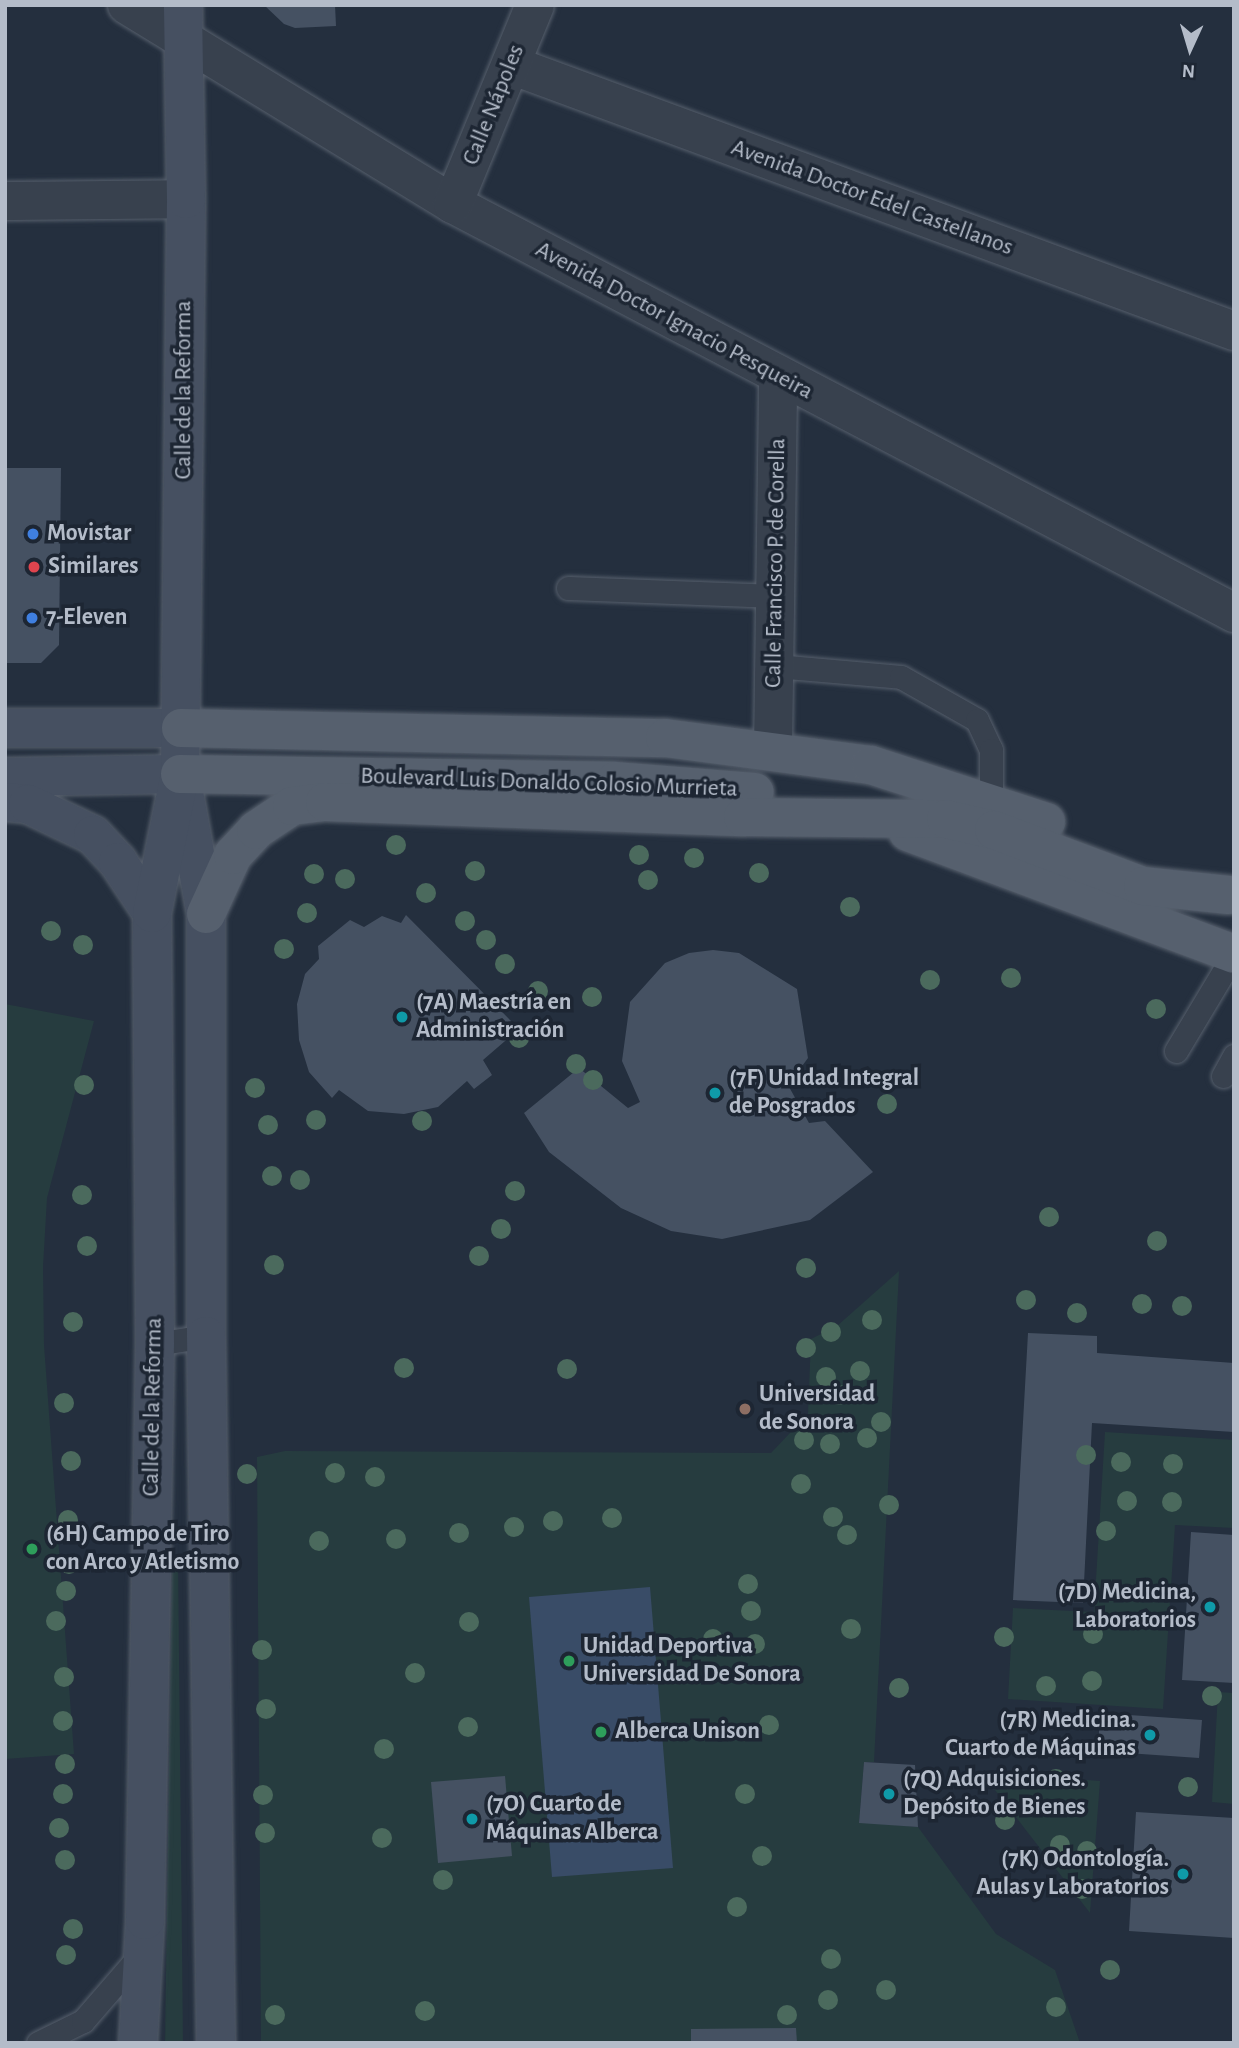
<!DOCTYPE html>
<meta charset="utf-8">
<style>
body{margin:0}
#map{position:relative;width:1239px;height:2048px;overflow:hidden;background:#242f3e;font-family:"Alegreya Sans",sans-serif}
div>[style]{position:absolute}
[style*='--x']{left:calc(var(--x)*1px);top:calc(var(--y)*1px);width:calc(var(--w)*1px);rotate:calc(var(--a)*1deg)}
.green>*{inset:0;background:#263c3f}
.water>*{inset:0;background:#394c67}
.building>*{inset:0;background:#455162}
.roads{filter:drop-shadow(0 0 2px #565f6c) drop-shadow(0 0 2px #565f6c)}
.service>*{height:23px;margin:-11.5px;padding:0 11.5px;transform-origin:11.5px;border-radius:11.5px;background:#38414e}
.minor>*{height:38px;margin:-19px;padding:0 19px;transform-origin:19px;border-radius:19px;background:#38414e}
.secondary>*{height:38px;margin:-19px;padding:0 19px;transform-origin:19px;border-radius:19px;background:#465061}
.primary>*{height:38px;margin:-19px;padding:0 19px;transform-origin:19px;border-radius:19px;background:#56606e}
.trees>*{width:20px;height:20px;margin:-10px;border-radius:50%;background:#4b6a5d}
.dots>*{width:19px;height:19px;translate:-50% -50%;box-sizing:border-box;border:4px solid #1d2633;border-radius:50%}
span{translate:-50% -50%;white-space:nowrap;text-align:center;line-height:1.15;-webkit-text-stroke:7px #1d2633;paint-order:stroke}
.street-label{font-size:24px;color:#b4bcc9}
.poi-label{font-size:24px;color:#b4bcc9;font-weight:700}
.left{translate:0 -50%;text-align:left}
.right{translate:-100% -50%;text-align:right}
.frame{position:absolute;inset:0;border:7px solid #b4bcc9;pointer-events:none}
.north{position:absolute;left:1155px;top:14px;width:70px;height:70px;-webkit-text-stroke:5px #1d2633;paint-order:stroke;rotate:184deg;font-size:19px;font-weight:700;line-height:28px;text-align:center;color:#b4bcc9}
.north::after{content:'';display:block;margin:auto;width:24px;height:32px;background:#b4bcc9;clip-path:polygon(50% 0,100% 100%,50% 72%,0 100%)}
</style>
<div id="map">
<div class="green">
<div style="clip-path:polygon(5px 1004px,94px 1021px,47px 1198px,43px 1267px,44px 1345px,74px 1754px,5px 1759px)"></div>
<div style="clip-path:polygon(899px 1271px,874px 1762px,864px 1762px,859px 1822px,918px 1827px,996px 1934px,1055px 1970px,1080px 2043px,261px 2043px,257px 1457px,285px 1451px,771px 1453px,808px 1414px,811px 1339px,837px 1326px)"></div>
<div style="clip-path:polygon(1105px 1432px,1234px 1440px,1234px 1528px,1175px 1525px,1163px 1709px,1008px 1699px,1013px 1608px,1094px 1612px)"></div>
<div style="clip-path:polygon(172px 1557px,178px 1558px,183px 2043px,165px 2043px)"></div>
<div style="clip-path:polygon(1218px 1692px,1234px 1693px,1234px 1804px,1212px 1802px)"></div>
<div style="clip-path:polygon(981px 1772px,1100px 1781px,1090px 1913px)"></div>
</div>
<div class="water">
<div style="clip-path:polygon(650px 1587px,673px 1868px,552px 1877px,529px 1597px)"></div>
</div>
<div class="building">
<div style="clip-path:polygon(264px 5px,335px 5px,336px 26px,295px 28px,284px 24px)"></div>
<div style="clip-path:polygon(5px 468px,61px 468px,59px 645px,41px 663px,5px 663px)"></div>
<div style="clip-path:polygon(406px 915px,519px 1029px,483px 1060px,492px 1075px,474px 1089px,467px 1081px,438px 1107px,404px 1114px,368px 1111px,339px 1090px,332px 1098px,309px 1072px,299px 1040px,297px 1004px,305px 974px,319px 959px,318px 946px,350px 920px,364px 927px,382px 916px,401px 923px)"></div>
<div style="clip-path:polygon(713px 950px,739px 953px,797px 989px,808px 1058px,788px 1085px,809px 1123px,825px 1121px,873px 1172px,810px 1220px,722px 1239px,671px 1231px,621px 1208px,549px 1152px,524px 1113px,579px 1068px,628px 1108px,640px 1102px,622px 1061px,630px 1002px,665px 963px,689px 953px)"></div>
<div style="clip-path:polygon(1028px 1333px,1097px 1336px,1097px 1353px,1234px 1363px,1234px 1432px,1092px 1423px,1083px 1603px,1013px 1600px)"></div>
<div style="clip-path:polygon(1191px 1532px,1234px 1535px,1234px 1683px,1182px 1680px)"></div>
<div style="clip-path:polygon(1100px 1713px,1202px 1720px,1199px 1758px,1098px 1751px)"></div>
<div style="clip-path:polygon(864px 1762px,915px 1765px,918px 1827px,859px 1823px)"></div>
<div style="clip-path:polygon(505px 1776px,512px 1856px,438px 1863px,431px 1782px)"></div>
<div style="clip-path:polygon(1136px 1812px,1234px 1818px,1234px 1938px,1129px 1931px)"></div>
<div style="clip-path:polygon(796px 2028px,797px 2043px,691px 2043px,691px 2029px)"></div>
</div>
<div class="roads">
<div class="service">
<div style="--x:568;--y:588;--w:209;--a:2.2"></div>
<div style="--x:776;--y:666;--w:125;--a:5"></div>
<div style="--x:901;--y:677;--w:87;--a:29.5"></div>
<div style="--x:977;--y:720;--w:33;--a:65"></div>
<div style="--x:991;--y:750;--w:51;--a:90"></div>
<div style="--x:1176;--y:1051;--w:113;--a:-59.1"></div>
<div style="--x:1223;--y:1076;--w:23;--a:-61"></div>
<div style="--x:155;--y:1344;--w:52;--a:-8.9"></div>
<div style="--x:38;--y:2043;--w:50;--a:-26.1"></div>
<div style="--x:83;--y:2021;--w:89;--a:-49.1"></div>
</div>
<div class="minor">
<div style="--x:127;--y:5;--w:382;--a:31.4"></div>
<div style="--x:453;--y:204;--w:882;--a:27.64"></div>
<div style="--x:511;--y:65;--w:770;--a:20.2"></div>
<div style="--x:5;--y:201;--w:181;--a:-0.6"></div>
<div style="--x:453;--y:204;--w:215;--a:-67.6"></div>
<div style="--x:773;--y:750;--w:375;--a:-89.2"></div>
</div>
<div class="secondary">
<div style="--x:5;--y:728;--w:176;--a:0"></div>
<div style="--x:5;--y:777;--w:175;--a:-1"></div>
<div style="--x:184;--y:793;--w:123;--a:79.7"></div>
<div style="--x:206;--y:914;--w:422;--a:90"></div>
<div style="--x:206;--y:1336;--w:707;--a:89.19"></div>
<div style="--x:5;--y:802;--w:23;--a:5"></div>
<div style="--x:28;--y:804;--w:72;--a:25.5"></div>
<div style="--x:93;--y:835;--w:37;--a:47"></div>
<div style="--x:118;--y:862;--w:61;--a:56.3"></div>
<div style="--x:138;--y:2043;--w:123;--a:-86.7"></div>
<div style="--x:145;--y:1920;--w:576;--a:-89.01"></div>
<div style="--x:155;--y:1344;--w:431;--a:-90.4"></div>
<div style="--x:152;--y:913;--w:142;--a:-78.6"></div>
<div style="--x:180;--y:774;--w:575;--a:-89.4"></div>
<div style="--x:186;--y:199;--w:194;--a:-90.9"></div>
</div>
<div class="primary">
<div style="--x:181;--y:728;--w:484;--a:1.2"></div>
<div style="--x:665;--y:738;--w:208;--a:7.5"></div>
<div style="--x:871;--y:765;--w:184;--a:18"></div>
<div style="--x:180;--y:774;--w:435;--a:0.9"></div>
<div style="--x:615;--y:781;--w:140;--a:4.5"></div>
<div style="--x:908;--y:832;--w:348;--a:20.5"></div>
<div style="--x:206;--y:914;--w:65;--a:-65.4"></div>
<div style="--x:233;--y:855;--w:34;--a:-47"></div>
<div style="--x:256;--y:830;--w:43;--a:-33.7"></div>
<div style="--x:292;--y:806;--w:33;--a:-7"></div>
<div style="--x:325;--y:802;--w:418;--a:2.1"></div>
<div style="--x:743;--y:817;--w:203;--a:0.6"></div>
<div style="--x:946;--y:819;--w:49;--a:12.9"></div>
<div style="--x:994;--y:830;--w:159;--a:20.6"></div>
<div style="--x:1143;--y:886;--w:86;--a:6"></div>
</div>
</div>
<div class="trees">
<div style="left:396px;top:845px"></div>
<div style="left:639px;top:855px"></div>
<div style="left:694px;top:858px"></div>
<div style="left:475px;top:871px"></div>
<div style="left:759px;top:873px"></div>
<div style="left:314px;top:874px"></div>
<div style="left:345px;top:879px"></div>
<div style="left:648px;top:880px"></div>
<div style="left:426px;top:893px"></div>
<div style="left:850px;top:907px"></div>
<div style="left:307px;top:913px"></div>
<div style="left:465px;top:921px"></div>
<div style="left:51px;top:931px"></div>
<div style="left:486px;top:940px"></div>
<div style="left:83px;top:945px"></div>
<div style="left:284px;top:949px"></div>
<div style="left:505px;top:964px"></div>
<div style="left:1011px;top:978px"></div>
<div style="left:930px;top:980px"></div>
<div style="left:538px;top:991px"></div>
<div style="left:592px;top:997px"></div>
<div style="left:1156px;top:1009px"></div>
<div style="left:519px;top:1038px"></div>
<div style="left:576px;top:1064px"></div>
<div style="left:593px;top:1080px"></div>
<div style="left:84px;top:1085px"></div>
<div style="left:255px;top:1088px"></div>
<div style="left:887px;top:1104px"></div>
<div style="left:316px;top:1120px"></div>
<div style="left:422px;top:1121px"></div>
<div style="left:268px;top:1125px"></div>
<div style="left:272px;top:1176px"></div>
<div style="left:300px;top:1180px"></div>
<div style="left:515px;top:1191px"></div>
<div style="left:82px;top:1195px"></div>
<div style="left:1049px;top:1217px"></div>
<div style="left:501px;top:1229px"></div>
<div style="left:1157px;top:1241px"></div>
<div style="left:87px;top:1246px"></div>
<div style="left:479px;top:1256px"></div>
<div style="left:274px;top:1265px"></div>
<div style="left:806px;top:1268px"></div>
<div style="left:1026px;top:1300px"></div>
<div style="left:1142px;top:1304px"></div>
<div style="left:1182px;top:1306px"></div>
<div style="left:1077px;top:1313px"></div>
<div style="left:872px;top:1320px"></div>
<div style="left:73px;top:1322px"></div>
<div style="left:831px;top:1332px"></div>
<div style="left:806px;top:1348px"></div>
<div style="left:404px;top:1368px"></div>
<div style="left:567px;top:1369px"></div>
<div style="left:860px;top:1371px"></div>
<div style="left:826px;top:1377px"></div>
<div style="left:839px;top:1395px"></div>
<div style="left:64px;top:1403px"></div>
<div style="left:881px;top:1422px"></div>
<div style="left:867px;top:1438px"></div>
<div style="left:804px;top:1440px"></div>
<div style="left:830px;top:1444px"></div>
<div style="left:1086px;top:1455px"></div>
<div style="left:71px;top:1461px"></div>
<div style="left:1121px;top:1462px"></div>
<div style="left:1173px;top:1464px"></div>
<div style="left:335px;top:1473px"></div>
<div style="left:247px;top:1474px"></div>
<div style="left:375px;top:1477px"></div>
<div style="left:801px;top:1484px"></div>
<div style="left:1127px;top:1501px"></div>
<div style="left:1172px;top:1502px"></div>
<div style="left:889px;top:1505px"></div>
<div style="left:833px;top:1517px"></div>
<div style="left:612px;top:1518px"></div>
<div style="left:68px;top:1520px"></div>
<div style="left:553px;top:1521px"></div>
<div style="left:514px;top:1527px"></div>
<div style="left:1106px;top:1531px"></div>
<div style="left:459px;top:1533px"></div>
<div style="left:847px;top:1535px"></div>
<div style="left:396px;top:1539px"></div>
<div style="left:319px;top:1541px"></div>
<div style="left:69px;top:1564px"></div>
<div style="left:748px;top:1584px"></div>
<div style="left:66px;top:1591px"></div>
<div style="left:751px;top:1611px"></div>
<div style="left:56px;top:1621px"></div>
<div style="left:469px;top:1622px"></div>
<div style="left:851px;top:1629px"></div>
<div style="left:1093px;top:1634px"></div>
<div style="left:1004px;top:1637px"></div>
<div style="left:713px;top:1639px"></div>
<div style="left:755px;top:1644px"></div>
<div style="left:262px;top:1650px"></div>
<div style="left:415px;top:1673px"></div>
<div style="left:64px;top:1677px"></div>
<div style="left:1092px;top:1681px"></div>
<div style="left:1046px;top:1686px"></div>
<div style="left:899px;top:1688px"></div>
<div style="left:1212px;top:1696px"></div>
<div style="left:266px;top:1709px"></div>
<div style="left:63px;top:1721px"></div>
<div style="left:769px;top:1725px"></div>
<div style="left:468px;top:1727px"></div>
<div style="left:384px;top:1749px"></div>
<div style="left:65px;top:1764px"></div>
<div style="left:1056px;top:1779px"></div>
<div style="left:1188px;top:1787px"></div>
<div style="left:63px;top:1794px"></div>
<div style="left:745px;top:1794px"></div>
<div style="left:263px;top:1795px"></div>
<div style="left:1005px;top:1820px"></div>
<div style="left:59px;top:1828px"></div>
<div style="left:265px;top:1833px"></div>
<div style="left:382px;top:1838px"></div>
<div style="left:1060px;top:1845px"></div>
<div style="left:1087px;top:1851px"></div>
<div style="left:762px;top:1856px"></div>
<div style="left:65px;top:1860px"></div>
<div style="left:443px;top:1880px"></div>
<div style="left:1082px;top:1889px"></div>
<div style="left:737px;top:1907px"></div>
<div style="left:73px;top:1929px"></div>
<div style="left:66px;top:1955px"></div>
<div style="left:831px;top:1959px"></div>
<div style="left:1110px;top:1970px"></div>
<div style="left:886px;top:1990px"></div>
<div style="left:828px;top:2000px"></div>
<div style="left:1056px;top:2007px"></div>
<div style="left:425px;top:2011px"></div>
<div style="left:275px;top:2015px"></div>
<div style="left:787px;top:2015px"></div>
</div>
<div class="dots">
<div style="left:33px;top:534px;background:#3f7fe0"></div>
<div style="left:34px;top:567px;background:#e0444e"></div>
<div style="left:32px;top:618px;background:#3f7fe0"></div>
<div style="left:402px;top:1017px;background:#0f9aa8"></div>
<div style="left:715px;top:1093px;background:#0f9aa8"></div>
<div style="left:745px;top:1409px;background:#8d6e63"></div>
<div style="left:32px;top:1549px;background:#2e9e5b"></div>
<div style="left:1210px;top:1607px;background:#0f9aa8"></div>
<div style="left:569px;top:1661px;background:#2e9e5b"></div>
<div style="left:601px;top:1732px;background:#2e9e5b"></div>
<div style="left:1150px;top:1735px;background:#0f9aa8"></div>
<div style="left:889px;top:1794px;background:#0f9aa8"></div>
<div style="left:472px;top:1819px;background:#0f9aa8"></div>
<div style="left:1183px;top:1874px;background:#0f9aa8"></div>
</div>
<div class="street-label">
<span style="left:494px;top:105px;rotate:-68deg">Calle Nápoles</span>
<span style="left:872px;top:198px;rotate:20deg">Avenida Doctor Edel Castellanos</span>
<span style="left:674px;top:321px;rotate:28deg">Avenida Doctor Ignacio Pesqueira</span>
<span style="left:184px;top:390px;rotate:-90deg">Calle de la Reforma</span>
<span style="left:776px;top:563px;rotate:-89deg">Calle Francisco P. de Corella</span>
<span style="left:549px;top:783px;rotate:2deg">Boulevard Luis Donaldo Colosio Murrieta</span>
<span style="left:153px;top:1407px;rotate:-89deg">Calle de la Reforma</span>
</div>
<div class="poi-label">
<span class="left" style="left:47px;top:534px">Movistar</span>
<span class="left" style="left:48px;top:567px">Similares</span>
<span class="left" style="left:46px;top:618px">7-Eleven</span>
<span class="left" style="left:416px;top:1017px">(7A) Maestría en<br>Administración</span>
<span class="left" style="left:729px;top:1093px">(7F) Unidad Integral<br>de Posgrados</span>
<span class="left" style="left:759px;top:1409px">Universidad<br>de Sonora</span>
<span class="left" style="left:46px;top:1549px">(6H) Campo de Tiro<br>con Arco y Atletismo</span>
<span class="right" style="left:1196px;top:1607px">(7D) Medicina,<br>Laboratorios</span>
<span class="left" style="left:583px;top:1661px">Unidad Deportiva<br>Universidad De Sonora</span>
<span class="right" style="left:1136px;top:1735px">(7R) Medicina.<br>Cuarto de Máquinas</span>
<span class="left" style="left:615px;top:1732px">Alberca Unison</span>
<span class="left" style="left:903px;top:1794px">(7Q) Adquisiciones.<br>Depósito de Bienes</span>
<span class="left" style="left:486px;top:1819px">(7O) Cuarto de<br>Máquinas Alberca</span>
<span class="right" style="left:1169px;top:1874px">(7K) Odontología.<br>Aulas y Laboratorios</span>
</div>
<div class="frame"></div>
<div class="north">N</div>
</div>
